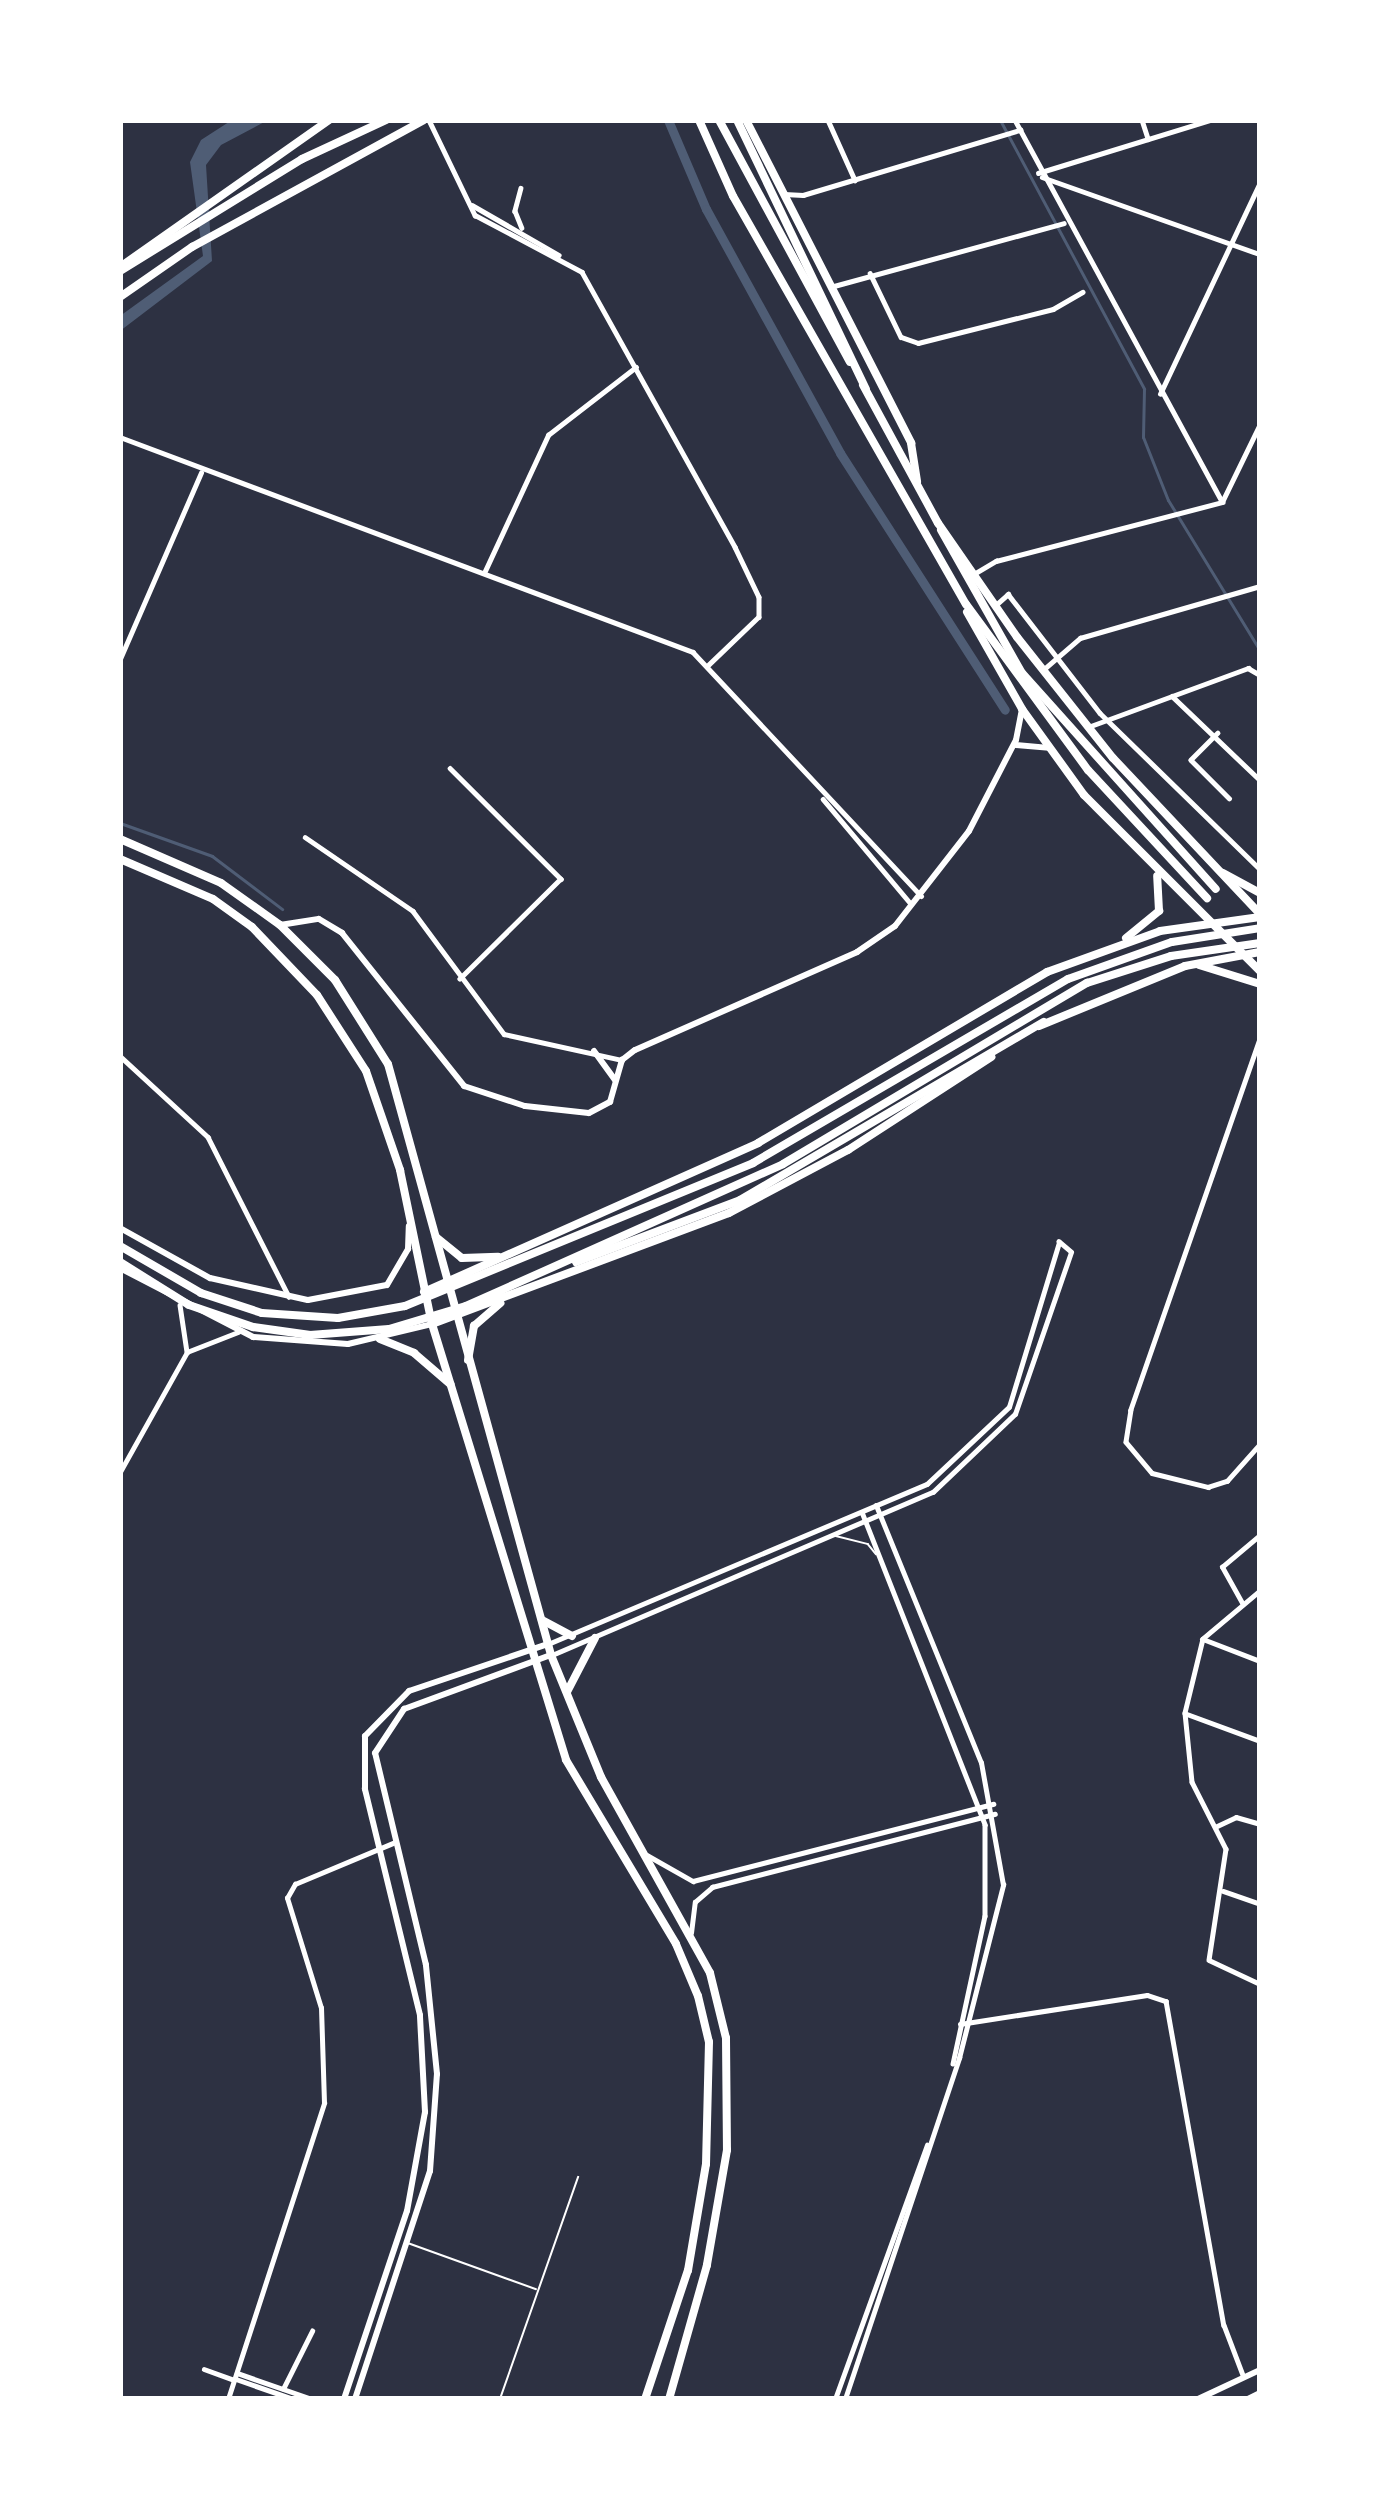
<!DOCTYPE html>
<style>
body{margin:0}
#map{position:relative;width:1380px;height:2519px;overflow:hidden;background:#2d3142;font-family:"Exo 2",sans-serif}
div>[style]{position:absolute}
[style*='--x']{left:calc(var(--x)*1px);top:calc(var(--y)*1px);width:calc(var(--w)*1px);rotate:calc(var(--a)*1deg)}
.water>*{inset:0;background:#4f5d75}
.stream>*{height:3px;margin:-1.5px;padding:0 1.5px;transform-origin:1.5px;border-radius:1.5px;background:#4f5d75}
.canal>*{height:9px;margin:-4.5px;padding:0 4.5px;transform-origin:4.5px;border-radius:4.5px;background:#4f5d75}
.service>*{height:1.5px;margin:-0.75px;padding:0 0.75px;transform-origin:0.75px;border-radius:0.75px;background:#fff}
.minor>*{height:4.5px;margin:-2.25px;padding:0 2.25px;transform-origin:2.25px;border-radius:2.25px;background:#fff}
.secondary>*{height:6px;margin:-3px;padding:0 3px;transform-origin:3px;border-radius:3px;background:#fff}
.primary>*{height:8px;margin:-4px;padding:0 4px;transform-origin:4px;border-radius:4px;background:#fff}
.trunk>*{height:8px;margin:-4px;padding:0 4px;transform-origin:4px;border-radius:4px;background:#fff}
.motorway>*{height:8px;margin:-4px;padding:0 4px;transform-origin:4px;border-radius:4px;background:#fff}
span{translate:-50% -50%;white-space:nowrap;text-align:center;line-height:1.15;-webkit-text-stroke:12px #fff;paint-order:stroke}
.frame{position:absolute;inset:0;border:123px solid #fff;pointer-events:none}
</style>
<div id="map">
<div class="water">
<div style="clip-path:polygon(232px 120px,268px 120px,221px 145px,206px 165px,212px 261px,120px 331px,120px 316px,203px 256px,190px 162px,201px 140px)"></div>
</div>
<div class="stream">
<div style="--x:1000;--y:120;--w:305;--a:61.8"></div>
<div style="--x:1144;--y:389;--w:48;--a:91.2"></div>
<div style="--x:1143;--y:437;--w:68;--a:68.4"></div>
<div style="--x:1168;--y:500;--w:177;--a:58.6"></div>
<div style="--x:120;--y:823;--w:98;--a:19.7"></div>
<div style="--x:212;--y:856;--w:88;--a:37.1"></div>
</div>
<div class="canal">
<div style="--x:668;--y:120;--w:97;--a:66.9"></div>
<div style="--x:706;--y:209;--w:278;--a:61.2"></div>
<div style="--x:840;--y:453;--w:305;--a:57.3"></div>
</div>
<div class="service">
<div style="--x:836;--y:1536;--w:33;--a:14"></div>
<div style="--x:868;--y:1544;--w:13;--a:51"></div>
<div style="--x:408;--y:2243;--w:136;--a:19.8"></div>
<div style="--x:500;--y:2399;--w:235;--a:-70.6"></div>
</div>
<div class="minor">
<div style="--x:429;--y:120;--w:106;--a:64.2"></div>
<div style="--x:475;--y:215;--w:121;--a:28"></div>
<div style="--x:582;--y:272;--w:315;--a:60.9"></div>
<div style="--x:735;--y:547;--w:55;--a:64.4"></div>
<div style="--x:759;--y:597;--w:20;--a:90"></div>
<div style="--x:759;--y:617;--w:69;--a:136.2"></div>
<div style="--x:828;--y:120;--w:66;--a:65.8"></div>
<div style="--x:1015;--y:120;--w:434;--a:61.5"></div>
<div style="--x:1142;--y:120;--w:20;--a:72"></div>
<div style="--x:1038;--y:173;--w:180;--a:-17.1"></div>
<div style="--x:1042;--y:177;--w:231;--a:19.5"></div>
<div style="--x:521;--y:188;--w:24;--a:105"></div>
<div style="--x:515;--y:211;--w:18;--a:68"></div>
<div style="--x:784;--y:194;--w:19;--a:3"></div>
<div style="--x:803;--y:195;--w:227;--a:-16.7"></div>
<div style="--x:472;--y:205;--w:100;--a:29.9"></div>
<div style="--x:870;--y:273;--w:71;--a:64.2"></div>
<div style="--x:901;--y:337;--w:18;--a:19"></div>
<div style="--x:918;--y:343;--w:139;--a:-14.1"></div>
<div style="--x:1053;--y:309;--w:34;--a:-30"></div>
<div style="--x:834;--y:286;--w:238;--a:-15.3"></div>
<div style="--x:1160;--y:394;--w:234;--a:-64.7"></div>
<div style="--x:120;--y:437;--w:612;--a:20.57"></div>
<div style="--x:693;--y:652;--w:334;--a:46.9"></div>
<div style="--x:485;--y:571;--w:150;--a:-65.1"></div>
<div style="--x:548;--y:435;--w:111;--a:-37.7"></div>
<div style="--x:974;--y:574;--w:26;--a:-31"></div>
<div style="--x:996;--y:561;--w:234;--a:-14.6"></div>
<div style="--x:1222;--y:502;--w:87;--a:-64"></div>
<div style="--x:997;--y:604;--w:15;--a:-42"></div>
<div style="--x:1008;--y:594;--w:150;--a:52.3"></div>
<div style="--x:1100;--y:713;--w:223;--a:44.3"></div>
<div style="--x:120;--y:659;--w:203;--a:-66.5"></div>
<div style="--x:1043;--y:670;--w:49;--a:-40.9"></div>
<div style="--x:1080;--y:638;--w:187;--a:-16.1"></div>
<div style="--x:1172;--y:696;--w:122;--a:43.7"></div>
<div style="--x:1088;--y:727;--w:171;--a:-20.2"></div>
<div style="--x:1248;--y:668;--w:14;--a:30"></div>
<div style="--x:1218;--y:733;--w:38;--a:135"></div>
<div style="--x:1191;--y:760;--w:54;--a:45"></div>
<div style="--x:450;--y:768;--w:157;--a:45"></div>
<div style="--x:561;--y:879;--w:142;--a:135.3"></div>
<div style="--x:823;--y:799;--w:137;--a:50"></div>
<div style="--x:305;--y:837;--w:131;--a:34.4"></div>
<div style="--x:413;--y:911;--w:153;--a:53.5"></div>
<div style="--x:504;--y:1034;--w:121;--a:12.4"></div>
<div style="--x:1260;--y:1039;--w:393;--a:109.2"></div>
<div style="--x:1131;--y:1410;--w:32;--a:99"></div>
<div style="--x:1126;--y:1442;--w:40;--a:50"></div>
<div style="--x:1152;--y:1473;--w:58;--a:14"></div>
<div style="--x:1208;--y:1487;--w:20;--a:-18"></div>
<div style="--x:1227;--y:1481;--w:50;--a:-48.3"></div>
<div style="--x:120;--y:1056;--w:120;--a:42.6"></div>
<div style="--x:208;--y:1137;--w:179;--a:63.1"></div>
<div style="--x:180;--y:1305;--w:48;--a:81.5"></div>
<div style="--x:120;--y:1472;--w:137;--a:-60.8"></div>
<div style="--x:187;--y:1352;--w:55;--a:-21.4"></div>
<div style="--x:862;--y:1512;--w:336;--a:68.5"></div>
<div style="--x:985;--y:1825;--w:91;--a:90"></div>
<div style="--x:985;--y:1916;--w:151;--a:102.2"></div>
<div style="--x:1260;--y:1591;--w:75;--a:139.9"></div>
<div style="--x:1203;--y:1639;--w:76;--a:103.7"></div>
<div style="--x:1185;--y:1713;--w:69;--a:84.2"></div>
<div style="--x:1192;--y:1782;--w:75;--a:63.1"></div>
<div style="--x:1226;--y:1849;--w:112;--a:98.7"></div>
<div style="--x:1209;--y:1960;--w:56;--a:25.2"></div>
<div style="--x:1242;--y:1603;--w:41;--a:-119.1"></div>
<div style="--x:1222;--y:1567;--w:50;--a:-40.1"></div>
<div style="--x:1203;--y:1639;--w:61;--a:21.1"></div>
<div style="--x:548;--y:1644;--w:411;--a:-22.9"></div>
<div style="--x:927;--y:1484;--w:112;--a:-43.2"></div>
<div style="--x:1009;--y:1407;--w:172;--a:-73.1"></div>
<div style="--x:552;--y:1655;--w:414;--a:-23.2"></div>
<div style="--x:933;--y:1492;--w:113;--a:-43.6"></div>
<div style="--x:1015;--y:1414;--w:171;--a:-70.9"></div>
<div style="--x:1071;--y:1252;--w:16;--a:-140"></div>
<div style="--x:1187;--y:1714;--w:78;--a:20.3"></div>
<div style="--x:1215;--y:1827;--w:23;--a:-25"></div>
<div style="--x:1236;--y:1817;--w:25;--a:16"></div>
<div style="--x:647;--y:1855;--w:53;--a:29.5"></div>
<div style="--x:693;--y:1881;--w:310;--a:-14.4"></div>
<div style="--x:1223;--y:1891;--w:39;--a:19"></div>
<div style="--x:691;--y:1933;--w:31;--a:-83"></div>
<div style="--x:695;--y:1902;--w:23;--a:-41"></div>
<div style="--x:712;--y:1887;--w:292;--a:-14.5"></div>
<div style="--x:960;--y:2024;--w:189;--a:-8.8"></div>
<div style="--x:1147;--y:1995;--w:20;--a:18"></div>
<div style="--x:1166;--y:2001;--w:329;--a:79.9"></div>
<div style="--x:1224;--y:2325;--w:53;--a:69.2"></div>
<div style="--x:204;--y:2369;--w:30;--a:20"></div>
<div style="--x:237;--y:2373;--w:79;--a:19.1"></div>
<div style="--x:236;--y:2379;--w:60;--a:19.3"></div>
<div style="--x:283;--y:2389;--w:65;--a:-63.4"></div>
<div style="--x:228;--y:2399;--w:311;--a:-72"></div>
<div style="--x:324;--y:2103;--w:95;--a:-91.8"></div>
<div style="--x:321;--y:2008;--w:115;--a:-107.2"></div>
<div style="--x:287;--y:1898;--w:16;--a:-60"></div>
<div style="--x:295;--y:1884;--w:106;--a:-22.7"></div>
<div style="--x:835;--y:2399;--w:270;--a:-70.1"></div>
<div style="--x:845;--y:2399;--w:360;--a:-71.5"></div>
<div style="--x:959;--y:2058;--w:179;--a:-75.7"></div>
<div style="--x:1003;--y:1885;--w:124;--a:-100.2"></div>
<div style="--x:981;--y:1763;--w:278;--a:-112.2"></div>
</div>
<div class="secondary">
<div style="--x:1016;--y:745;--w:33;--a:5"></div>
<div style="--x:280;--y:925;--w:39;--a:-9"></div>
<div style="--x:319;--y:919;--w:27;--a:31"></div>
<div style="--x:342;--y:933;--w:196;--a:51.4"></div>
<div style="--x:464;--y:1086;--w:64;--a:18.2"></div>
<div style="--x:525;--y:1106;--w:64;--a:6.2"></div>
<div style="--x:589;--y:1113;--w:24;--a:-28"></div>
<div style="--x:610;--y:1102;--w:44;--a:-74.1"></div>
<div style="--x:622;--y:1060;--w:16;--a:-38"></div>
<div style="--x:635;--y:1050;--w:243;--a:-23.8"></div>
<div style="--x:857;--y:952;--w:46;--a:-34.4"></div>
<div style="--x:895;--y:926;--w:120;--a:-52.1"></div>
<div style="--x:969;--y:831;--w:102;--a:-62.7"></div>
<div style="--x:1016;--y:740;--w:32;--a:-79"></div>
<div style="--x:594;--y:1051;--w:36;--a:54"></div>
<div style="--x:120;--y:1228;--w:103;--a:29.1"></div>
<div style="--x:210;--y:1278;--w:100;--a:12.7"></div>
<div style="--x:308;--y:1300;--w:80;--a:-10.8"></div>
<div style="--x:387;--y:1285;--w:42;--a:-59.7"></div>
<div style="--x:408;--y:1249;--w:23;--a:-88"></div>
<div style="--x:120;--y:1268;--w:150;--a:27.4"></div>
<div style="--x:253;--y:1337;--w:95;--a:4.2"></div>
<div style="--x:348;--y:1344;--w:86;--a:-13.4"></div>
<div style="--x:344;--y:2399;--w:198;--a:-71.5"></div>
<div style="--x:407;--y:2211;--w:101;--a:-79.7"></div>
<div style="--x:425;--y:2112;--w:97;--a:-93"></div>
<div style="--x:420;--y:2015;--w:233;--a:-103.7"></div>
<div style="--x:365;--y:1789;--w:53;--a:-90"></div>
<div style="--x:365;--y:1736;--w:63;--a:-45.6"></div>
<div style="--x:409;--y:1691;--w:147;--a:-18.7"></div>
<div style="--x:355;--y:2399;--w:240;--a:-71.8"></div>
<div style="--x:430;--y:2171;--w:97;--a:-85.9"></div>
<div style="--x:437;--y:2074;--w:110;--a:-95.8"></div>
<div style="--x:426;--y:1965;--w:218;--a:-103.5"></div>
<div style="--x:375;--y:1753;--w:53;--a:-56.6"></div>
<div style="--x:404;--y:1709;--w:157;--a:-20.2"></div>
<div style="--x:1198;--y:2399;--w:68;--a:-25.1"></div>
<div style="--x:1248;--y:2399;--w:13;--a:-27"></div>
</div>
<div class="primary">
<div style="--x:699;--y:120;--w:83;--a:65.9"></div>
<div style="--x:733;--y:196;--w:470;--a:60.3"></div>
<div style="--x:966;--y:604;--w:206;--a:53.7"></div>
<div style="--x:1088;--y:770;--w:175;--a:47.1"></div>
<div style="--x:719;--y:120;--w:275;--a:61.6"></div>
<div style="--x:746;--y:120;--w:363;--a:62.9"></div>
<div style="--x:911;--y:443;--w:39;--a:81"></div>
<div style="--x:120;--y:271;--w:214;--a:-31.6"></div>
<div style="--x:302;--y:159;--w:93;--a:-24.9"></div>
<div style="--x:120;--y:297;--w:88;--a:-34.8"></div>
<div style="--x:192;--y:247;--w:264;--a:-28.7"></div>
<div style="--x:863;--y:385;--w:157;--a:61.5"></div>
<div style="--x:938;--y:523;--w:139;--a:55.3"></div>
<div style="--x:1017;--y:637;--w:154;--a:51.6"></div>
<div style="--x:1113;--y:758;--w:214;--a:46.7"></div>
<div style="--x:941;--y:530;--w:164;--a:60.5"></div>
<div style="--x:1022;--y:673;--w:290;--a:48.1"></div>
<div style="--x:967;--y:612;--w:112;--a:60.4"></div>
<div style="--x:1022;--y:709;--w:106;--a:54.2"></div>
<div style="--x:1084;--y:795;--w:249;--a:45"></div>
<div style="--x:1126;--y:938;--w:43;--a:-39.3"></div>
<div style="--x:1159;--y:911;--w:35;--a:-93"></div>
<div style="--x:1199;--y:965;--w:64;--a:17.3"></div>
<div style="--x:1039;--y:1026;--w:158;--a:-22.3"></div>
<div style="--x:1185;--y:966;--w:76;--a:-10.6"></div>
<div style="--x:424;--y:1292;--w:366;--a:-24"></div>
<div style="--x:758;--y:1143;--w:336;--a:-30.6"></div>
<div style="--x:1047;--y:972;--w:120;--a:-19.9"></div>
<div style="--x:1160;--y:931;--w:101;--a:-8"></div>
<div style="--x:432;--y:1324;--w:317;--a:-20.5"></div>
<div style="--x:729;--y:1213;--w:135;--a:-27.9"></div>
<div style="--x:848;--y:1150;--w:171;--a:-33"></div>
</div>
<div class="trunk">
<div style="--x:120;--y:839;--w:110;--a:23.5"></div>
<div style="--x:221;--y:883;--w:72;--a:35.4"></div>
<div style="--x:280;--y:925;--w:78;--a:45"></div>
<div style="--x:335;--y:980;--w:99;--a:57.8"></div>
<div style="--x:388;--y:1064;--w:613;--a:74.58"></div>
<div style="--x:551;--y:1655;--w:132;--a:67.7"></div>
<div style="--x:601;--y:1777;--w:224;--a:60.9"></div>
<div style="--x:710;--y:1973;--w:67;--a:76.2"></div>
<div style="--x:726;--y:2038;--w:112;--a:89.5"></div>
<div style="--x:727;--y:2150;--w:117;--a:99.9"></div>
<div style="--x:707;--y:2265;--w:139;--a:105.8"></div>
<div style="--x:120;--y:859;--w:101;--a:23.3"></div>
<div style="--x:213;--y:899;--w:48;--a:35.7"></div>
<div style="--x:252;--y:927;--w:94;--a:46.3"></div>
<div style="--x:317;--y:995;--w:90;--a:57.2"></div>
<div style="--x:366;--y:1071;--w:105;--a:71"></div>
<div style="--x:400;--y:1170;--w:157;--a:78.3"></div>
<div style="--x:432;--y:1324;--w:456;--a:72.9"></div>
<div style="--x:566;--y:1760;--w:214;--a:59.1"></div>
<div style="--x:676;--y:1944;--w:56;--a:67.1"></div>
<div style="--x:698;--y:1996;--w:47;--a:76.6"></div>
<div style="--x:709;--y:2042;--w:122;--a:91.4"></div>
<div style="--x:706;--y:2164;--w:108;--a:99.6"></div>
<div style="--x:688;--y:2270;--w:136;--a:108.4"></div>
<div style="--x:1223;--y:873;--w:42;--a:28.4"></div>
<div style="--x:436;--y:1237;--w:33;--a:39"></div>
<div style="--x:462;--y:1258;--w:36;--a:-2"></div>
<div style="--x:120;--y:1246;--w:94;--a:30.1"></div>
<div style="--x:201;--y:1293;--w:64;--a:18.2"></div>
<div style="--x:262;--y:1313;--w:76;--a:3.8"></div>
<div style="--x:338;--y:1318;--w:68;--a:-10.2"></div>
<div style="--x:405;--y:1306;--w:376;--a:-22.3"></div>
<div style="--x:753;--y:1163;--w:365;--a:-30.3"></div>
<div style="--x:1068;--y:979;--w:110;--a:-19.6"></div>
<div style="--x:1172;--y:942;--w:89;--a:-9"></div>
<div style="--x:120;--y:1262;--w:81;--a:31.9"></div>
<div style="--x:189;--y:1305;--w:68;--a:19"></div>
<div style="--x:253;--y:1327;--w:58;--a:8"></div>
<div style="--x:310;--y:1335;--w:79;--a:-4.3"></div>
<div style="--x:389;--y:1329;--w:80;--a:-16.6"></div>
<div style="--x:466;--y:1306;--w:347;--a:-24.1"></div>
<div style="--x:783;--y:1164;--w:354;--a:-30.8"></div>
<div style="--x:1087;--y:983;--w:88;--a:-17.8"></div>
<div style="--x:1171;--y:956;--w:90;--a:-8.3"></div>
<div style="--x:576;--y:1262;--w:175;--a:-20.7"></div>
<div style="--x:740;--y:1200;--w:352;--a:-30.4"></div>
<div style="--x:380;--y:1339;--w:37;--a:22"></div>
<div style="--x:414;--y:1353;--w:48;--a:40.7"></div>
<div style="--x:468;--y:1360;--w:35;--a:-80"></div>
<div style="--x:474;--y:1326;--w:35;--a:-41"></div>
<div style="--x:542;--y:1620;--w:34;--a:28"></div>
<div style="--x:567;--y:1692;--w:61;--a:-62.6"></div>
</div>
<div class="motorway">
<div style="--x:737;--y:120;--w:298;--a:64.4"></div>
<div style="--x:120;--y:267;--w:256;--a:-35.1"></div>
</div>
<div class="frame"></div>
</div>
